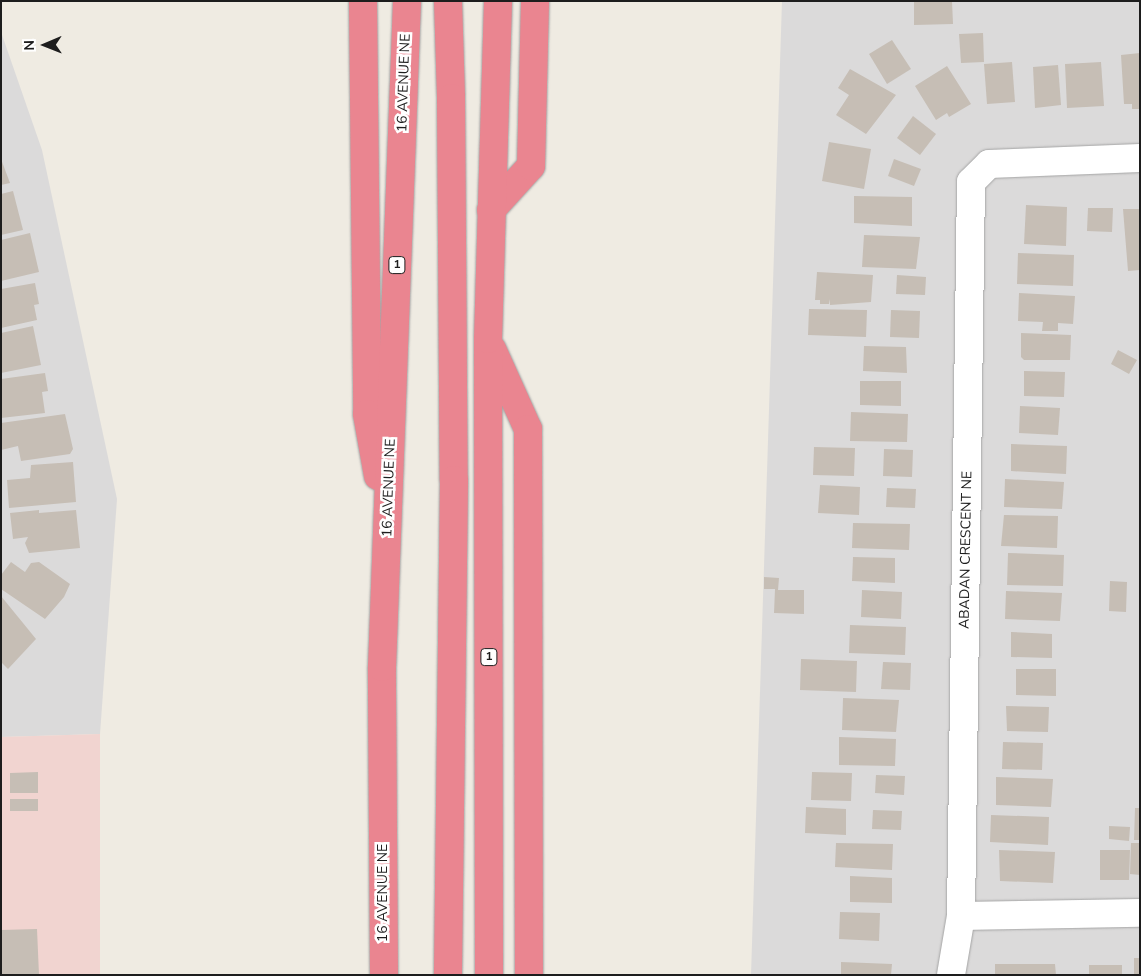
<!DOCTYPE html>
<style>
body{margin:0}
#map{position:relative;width:1141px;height:976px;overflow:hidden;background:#efebe2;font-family:"Nunito Sans",sans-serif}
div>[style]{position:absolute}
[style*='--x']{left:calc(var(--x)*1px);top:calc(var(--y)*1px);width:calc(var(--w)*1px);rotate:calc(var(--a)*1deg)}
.residential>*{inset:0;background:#dbdada}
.commercial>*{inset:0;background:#f1d4d0}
.building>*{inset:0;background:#c6beb5}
.roads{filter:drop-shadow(0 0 1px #a4a4a4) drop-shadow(0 0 1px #a4a4a4)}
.minor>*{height:28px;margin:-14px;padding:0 14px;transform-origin:14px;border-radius:14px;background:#fff}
.highway>*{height:28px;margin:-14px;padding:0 14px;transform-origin:14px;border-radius:14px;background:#ea8590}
span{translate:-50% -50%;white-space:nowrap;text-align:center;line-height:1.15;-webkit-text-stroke:5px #fff;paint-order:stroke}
.shield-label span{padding:1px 4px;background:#fff;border:1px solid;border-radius:4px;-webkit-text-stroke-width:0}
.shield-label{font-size:12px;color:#1d1d1d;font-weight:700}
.street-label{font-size:14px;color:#1d1d1d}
.frame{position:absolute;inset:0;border:2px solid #1d1d1d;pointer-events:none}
.north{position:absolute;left:20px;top:20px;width:50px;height:50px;-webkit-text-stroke:4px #fff;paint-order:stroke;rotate:269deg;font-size:14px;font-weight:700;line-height:20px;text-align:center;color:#1d1d1d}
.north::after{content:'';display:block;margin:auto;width:18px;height:22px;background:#1d1d1d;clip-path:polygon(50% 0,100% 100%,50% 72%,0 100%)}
</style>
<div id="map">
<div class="residential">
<div style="clip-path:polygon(782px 1px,1140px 1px,1140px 975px,751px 975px)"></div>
<div style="clip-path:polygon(1px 32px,42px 150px,117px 499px,100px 734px,1px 737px)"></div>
</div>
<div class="commercial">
<div style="clip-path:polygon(100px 734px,100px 975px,1px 975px,1px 737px)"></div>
</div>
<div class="building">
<div style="clip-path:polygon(914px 1px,952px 1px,953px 24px,914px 25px)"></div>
<div style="clip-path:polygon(983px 33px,984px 62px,961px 63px,959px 34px)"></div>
<div style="clip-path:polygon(892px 40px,911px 69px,887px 84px,869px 54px)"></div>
<div style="clip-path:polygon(1140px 53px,1140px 109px,1132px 109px,1132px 104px,1124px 104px,1121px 55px)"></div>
<div style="clip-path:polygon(1012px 62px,1015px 102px,987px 104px,984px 64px)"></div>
<div style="clip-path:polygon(1101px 62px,1104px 106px,1067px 108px,1065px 64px)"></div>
<div style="clip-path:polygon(1058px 65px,1061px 105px,1035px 108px,1033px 67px)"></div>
<div style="clip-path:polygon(947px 66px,971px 104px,949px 117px,947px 113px,936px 120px,915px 86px)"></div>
<div style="clip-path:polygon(850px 69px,896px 95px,866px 134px,836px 115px,849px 95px,838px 88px)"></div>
<div style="clip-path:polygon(913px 116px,936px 134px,920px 155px,897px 138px)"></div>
<div style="clip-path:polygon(829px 142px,871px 149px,864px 189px,822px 181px)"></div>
<div style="clip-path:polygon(1px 159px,10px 183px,1px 185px)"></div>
<div style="clip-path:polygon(894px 159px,921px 169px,914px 186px,888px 176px)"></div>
<div style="clip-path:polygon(13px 191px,23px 230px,1px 235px,1px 194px)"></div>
<div style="clip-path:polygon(854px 196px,912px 197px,912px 226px,854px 223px)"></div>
<div style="clip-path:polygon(1026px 205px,1067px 207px,1066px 246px,1024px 244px)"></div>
<div style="clip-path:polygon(1088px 208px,1113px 208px,1112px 232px,1087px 231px)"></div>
<div style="clip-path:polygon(1123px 209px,1140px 209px,1140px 270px,1128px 271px)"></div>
<div style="clip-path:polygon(30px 233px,39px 272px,1px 281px,1px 240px)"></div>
<div style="clip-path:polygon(864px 235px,920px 237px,916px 269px,862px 267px)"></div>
<div style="clip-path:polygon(1018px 253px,1074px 255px,1073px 286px,1017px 284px)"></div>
<div style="clip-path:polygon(817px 272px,873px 275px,871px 302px,830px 305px,830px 299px,829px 304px,820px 304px,820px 300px,815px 300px)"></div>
<div style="clip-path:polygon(897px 275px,926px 277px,925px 295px,896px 294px)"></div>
<div style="clip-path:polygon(35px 283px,39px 304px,34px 305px,37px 320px,1px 328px,1px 289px)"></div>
<div style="clip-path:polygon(1019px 293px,1075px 296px,1073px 324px,1058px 323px,1058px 331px,1042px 331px,1043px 322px,1018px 321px)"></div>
<div style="clip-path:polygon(809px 309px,867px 310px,866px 337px,808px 335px)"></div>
<div style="clip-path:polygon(891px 310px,920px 311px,919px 338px,890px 337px)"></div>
<div style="clip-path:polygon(33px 326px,41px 365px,1px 373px,1px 333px)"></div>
<div style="clip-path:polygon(1021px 333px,1071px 335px,1070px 360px,1024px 360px,1021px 357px)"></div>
<div style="clip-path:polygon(864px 346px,906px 347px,907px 373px,863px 371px)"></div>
<div style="clip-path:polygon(1118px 350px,1137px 360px,1129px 374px,1111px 364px)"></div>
<div style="clip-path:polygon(1024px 371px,1065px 372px,1064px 397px,1024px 396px)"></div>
<div style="clip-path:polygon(45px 373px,48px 391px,42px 392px,45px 413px,1px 418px,1px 379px)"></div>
<div style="clip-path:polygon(860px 381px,901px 381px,901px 406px,860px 405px)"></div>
<div style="clip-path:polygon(1020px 406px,1060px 408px,1058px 435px,1019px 433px)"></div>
<div style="clip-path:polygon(851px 412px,908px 414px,907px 442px,850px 441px)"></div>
<div style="clip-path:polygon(65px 414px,73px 449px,70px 454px,21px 461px,18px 446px,1px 450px,1px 423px)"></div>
<div style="clip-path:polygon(1011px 444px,1067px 446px,1066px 474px,1011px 471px)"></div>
<div style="clip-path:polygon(814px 447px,855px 448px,854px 476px,813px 475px)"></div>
<div style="clip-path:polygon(884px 449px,913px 450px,912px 477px,883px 476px)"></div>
<div style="clip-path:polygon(73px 462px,76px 502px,9px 508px,7px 480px,30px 478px,31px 465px)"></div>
<div style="clip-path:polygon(1005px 479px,1064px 482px,1062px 509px,1004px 507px)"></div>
<div style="clip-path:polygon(820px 485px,860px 487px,859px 515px,818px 513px)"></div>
<div style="clip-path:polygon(887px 488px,916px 489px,915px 508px,886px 507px)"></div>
<div style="clip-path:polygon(39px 510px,39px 513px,76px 510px,80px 548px,29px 553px,25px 543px,28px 537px,13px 539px,10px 513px)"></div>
<div style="clip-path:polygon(1004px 515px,1058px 516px,1057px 548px,1001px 546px)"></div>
<div style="clip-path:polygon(853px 523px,910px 524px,909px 550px,852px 548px)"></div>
<div style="clip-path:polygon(1008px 553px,1064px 555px,1063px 586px,1007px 585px)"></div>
<div style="clip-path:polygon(853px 557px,895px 558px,895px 583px,852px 581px)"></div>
<div style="clip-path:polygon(11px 562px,25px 572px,31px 563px,39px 562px,70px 584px,64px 597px,45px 619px,1px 589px,1px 575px)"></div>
<div style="clip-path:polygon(764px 577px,779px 578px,778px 590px,804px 590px,804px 614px,774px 613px,775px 589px,764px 589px)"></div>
<div style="clip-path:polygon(1110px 581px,1127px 582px,1126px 612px,1109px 611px)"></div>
<div style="clip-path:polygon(862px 590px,902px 592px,901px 619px,861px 617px)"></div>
<div style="clip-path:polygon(1006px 591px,1062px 593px,1060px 621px,1005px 619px)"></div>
<div style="clip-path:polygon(1px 596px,36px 639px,8px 669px,1px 662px)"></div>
<div style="clip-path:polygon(850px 625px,906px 627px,905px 655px,849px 653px)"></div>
<div style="clip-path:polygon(1011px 632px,1052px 634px,1052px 658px,1011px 657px)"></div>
<div style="clip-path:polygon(801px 659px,857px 661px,856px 692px,800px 690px)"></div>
<div style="clip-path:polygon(883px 662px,911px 663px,910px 690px,881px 689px)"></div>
<div style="clip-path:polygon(1016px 669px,1056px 669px,1056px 696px,1016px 695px)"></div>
<div style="clip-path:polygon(843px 698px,899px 700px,896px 732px,842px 730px)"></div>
<div style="clip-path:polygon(1006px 706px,1049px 707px,1048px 732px,1007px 731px)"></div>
<div style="clip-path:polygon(839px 737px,896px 739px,895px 766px,839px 765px)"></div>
<div style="clip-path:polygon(1003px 742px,1043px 743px,1042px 770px,1002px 769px)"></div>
<div style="clip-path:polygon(38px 772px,38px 793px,10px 793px,10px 773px)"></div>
<div style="clip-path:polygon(812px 772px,852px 773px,851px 801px,811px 800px)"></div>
<div style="clip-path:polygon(876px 775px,905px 776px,904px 795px,875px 793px)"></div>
<div style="clip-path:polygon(996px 777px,1053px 779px,1051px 807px,996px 805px)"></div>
<div style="clip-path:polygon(10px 799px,38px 799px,38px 811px,10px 811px)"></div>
<div style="clip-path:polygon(806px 807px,846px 809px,846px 835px,805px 833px)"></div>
<div style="clip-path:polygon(1135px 808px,1140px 808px,1140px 840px,1134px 840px)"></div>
<div style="clip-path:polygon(873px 810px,902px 811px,901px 830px,872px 829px)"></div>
<div style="clip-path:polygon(991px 815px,1049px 817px,1048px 845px,990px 842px)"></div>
<div style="clip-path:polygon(1109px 826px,1130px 827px,1129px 841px,1109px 839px)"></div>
<div style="clip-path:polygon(836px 843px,893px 844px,892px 870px,835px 867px)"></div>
<div style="clip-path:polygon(1131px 843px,1140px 843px,1140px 875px,1130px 874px)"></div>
<div style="clip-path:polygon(999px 850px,1055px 852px,1053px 883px,1000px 881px)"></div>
<div style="clip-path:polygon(1100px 850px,1130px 850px,1129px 880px,1100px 880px)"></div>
<div style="clip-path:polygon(850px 876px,892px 878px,892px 903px,850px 902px)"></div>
<div style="clip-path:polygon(840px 912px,880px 913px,879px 941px,839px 939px)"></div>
<div style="clip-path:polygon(37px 929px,39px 975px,1px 975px,1px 930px)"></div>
<div style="clip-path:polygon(1134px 958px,1140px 958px,1140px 975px,1134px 975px)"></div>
<div style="clip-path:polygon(841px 962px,892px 964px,891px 975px,841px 975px)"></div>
<div style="clip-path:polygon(995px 964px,1055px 964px,1056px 975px,995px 975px)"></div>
<div style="clip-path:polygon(1089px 965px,1122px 965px,1122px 975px,1089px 975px)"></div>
</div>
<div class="roads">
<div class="minor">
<div style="--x:961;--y:916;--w:179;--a:-1"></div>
<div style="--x:951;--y:975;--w:60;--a:-80.4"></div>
<div style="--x:961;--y:916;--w:734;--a:-89.22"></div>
<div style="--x:971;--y:182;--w:25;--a:-45"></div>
<div style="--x:989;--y:164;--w:151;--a:-2.3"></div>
</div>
<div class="highway">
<div style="--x:363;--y:1;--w:413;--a:89.4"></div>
<div style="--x:367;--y:414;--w:63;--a:79.9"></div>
<div style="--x:448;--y:1;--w:97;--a:88.2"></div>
<div style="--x:451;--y:98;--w:382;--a:89.6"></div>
<div style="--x:454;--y:480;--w:495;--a:90.7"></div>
<div style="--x:491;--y:210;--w:59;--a:-47.7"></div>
<div style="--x:531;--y:166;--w:165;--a:-88.6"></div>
<div style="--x:492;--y:349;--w:88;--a:65.8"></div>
<div style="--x:528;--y:429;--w:546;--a:89.9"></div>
<div style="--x:384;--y:975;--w:308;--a:-90.4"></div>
<div style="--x:382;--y:667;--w:666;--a:-87.85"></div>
<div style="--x:489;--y:975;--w:636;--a:-90.09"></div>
<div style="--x:488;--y:339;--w:338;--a:-88.3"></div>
</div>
</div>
<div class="shield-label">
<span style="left:397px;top:265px">1</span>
<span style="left:489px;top:657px">1</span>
</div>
<div class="street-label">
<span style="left:404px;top:83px;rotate:-88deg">16 AVENUE NE</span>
<span style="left:389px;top:488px;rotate:-88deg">16 AVENUE NE</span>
<span style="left:966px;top:550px;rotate:-89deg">ABADAN CRESCENT NE</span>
<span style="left:383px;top:893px;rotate:-90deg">16 AVENUE NE</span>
</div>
<div class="frame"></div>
<div class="north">N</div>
</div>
